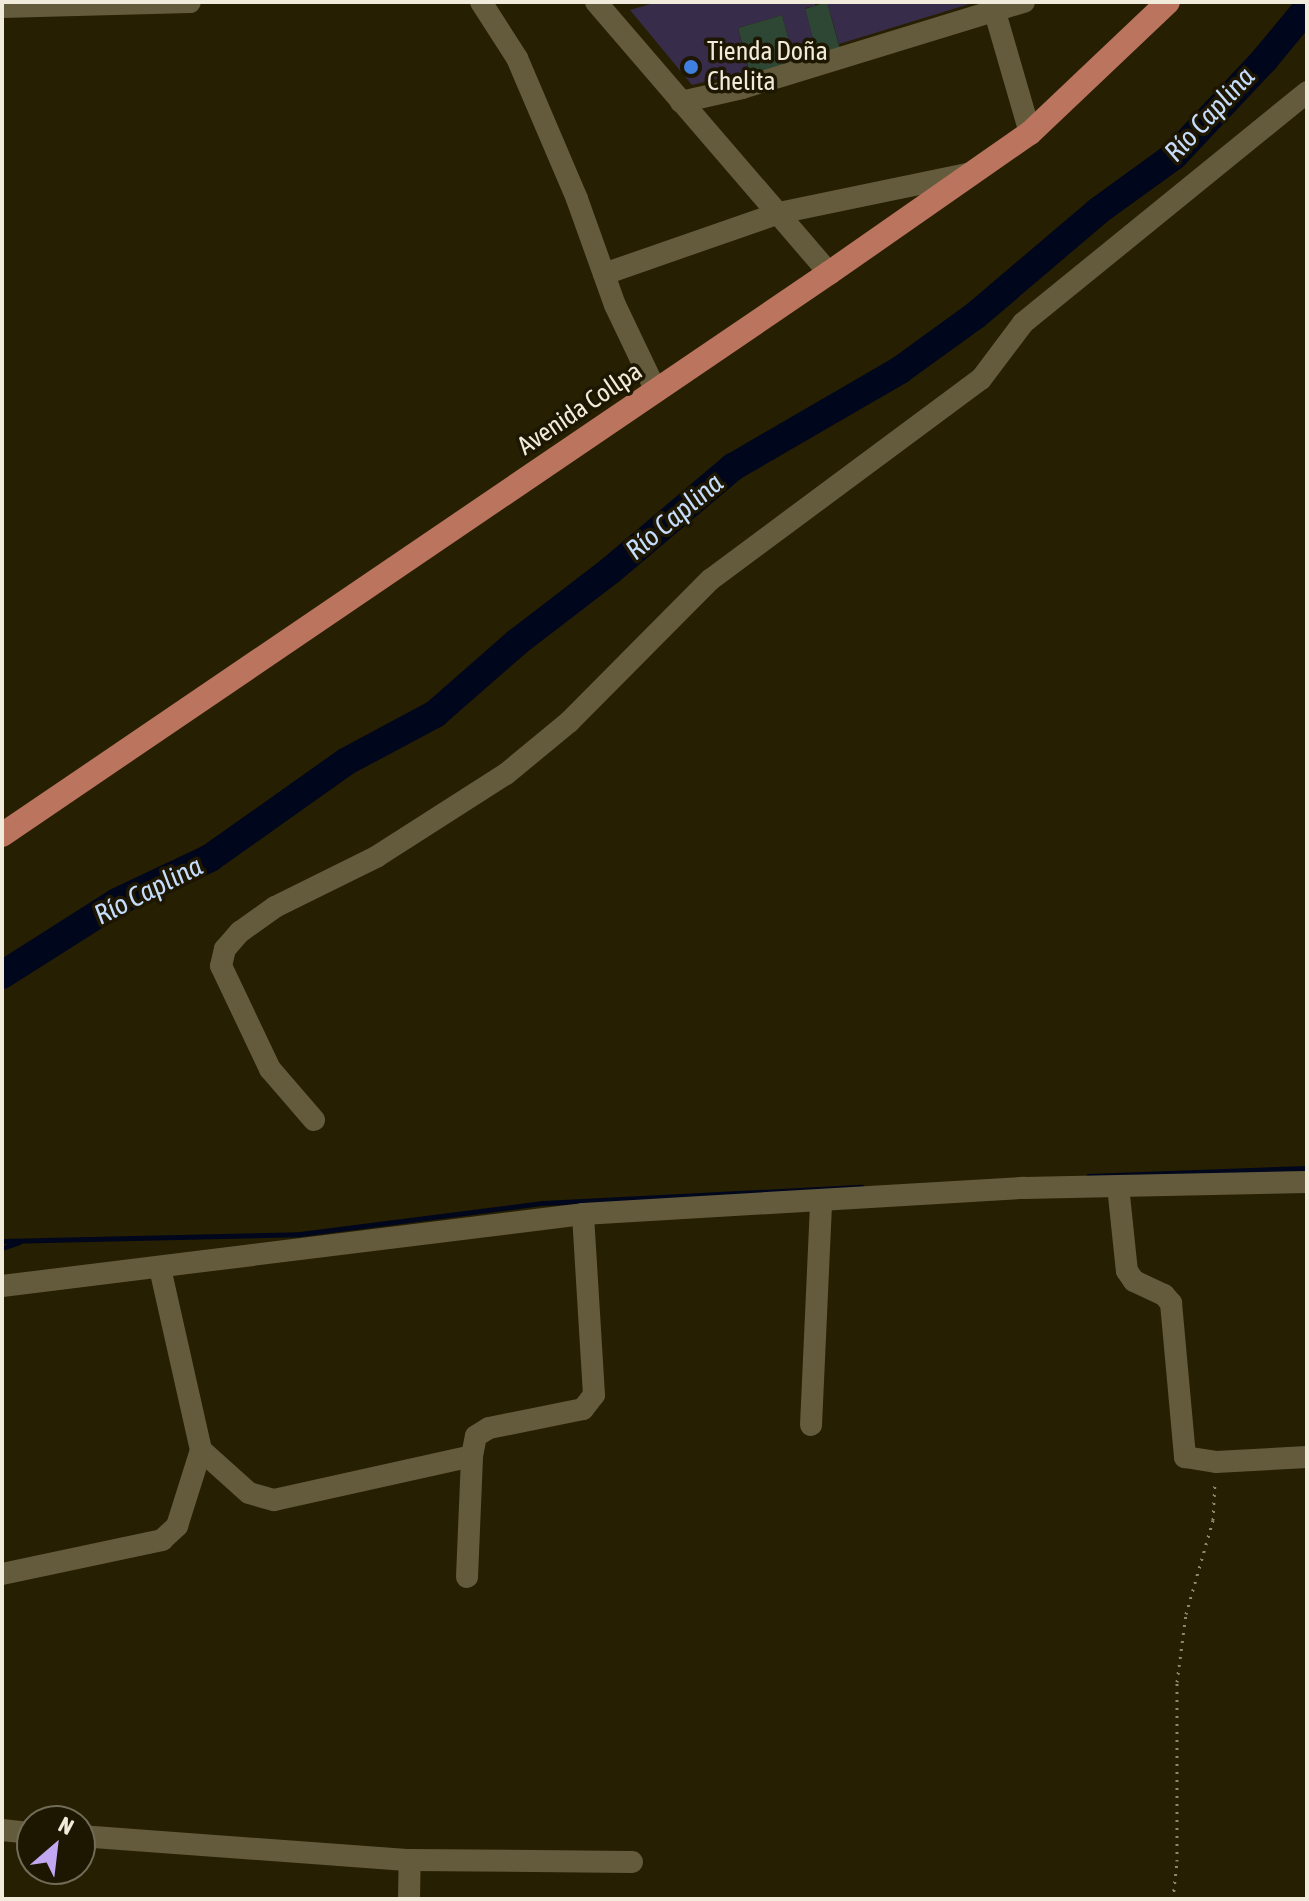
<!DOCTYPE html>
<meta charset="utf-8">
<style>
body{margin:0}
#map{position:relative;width:1309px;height:1901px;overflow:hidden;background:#271f01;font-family:"Asap Condensed",sans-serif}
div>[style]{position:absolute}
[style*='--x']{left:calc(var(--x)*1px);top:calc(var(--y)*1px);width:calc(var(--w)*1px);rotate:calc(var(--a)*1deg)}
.green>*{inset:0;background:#2e4634}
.stream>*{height:5px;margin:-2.5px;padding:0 2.5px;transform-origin:2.5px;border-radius:2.5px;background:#00061c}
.river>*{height:28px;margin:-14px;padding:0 14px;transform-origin:14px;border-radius:14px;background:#00061c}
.building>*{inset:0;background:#372c4a}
.path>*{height:3px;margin-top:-1.5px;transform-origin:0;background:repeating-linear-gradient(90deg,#8d876f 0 2px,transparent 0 8px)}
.minor>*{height:22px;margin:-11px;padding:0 11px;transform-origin:11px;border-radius:11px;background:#645b3c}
.major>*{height:24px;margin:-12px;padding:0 12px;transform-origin:12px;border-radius:12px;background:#bb745d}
.dots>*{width:22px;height:22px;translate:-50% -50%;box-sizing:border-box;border:4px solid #1d1600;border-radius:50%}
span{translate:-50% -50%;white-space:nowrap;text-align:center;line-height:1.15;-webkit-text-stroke:7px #1d1600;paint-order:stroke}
.poi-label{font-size:26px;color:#f0ebda}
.left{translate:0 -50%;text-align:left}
.street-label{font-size:26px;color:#f0ebda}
.water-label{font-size:28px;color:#c6dcfc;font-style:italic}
.frame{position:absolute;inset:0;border:4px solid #f0ebda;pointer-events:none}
.north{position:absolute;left:16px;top:1805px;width:80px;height:80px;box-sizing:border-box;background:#1d1600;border:2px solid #716b57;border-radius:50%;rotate:28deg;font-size:22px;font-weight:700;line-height:32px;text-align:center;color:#f0ebda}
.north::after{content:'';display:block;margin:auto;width:28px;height:36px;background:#c2a8f2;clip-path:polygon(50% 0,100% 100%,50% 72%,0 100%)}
</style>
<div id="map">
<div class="green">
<div style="clip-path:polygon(827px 2px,840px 49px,817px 55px,805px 9px)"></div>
<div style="clip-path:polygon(782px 15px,795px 62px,750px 74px,738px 28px)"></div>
</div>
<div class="stream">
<div style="--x:1088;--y:1176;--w:219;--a:-2.1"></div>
<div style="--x:2;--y:1241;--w:298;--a:-1.3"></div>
<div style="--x:300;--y:1234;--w:245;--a:-7.3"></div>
<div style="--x:543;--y:1203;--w:319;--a:-2.9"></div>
<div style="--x:2;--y:1248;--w:18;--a:-19"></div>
</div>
<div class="river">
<div style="--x:2;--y:975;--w:136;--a:-32.4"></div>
<div style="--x:117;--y:902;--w:103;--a:-25.3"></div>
<div style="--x:210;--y:858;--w:168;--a:-35.3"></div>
<div style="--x:347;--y:761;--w:100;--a:-28.1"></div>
<div style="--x:435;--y:714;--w:108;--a:-41.2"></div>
<div style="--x:516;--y:643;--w:120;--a:-37.5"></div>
<div style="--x:611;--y:570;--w:160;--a:-40.2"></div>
<div style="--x:733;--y:467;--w:193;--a:-30.1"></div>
<div style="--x:900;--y:370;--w:94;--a:-35.9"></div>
<div style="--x:976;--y:315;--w:160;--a:-40.4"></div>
<div style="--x:1098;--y:211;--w:94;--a:-35.9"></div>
<div style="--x:1174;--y:156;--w:133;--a:-46.8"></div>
<div style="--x:1265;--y:59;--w:66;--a:-50.5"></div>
</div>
<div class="building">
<div style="clip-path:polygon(657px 2px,815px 2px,815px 6px,805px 8px,816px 51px,794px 58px,782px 15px,738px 28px,749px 71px,692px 85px,630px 10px)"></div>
<div style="clip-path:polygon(827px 2px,976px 2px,839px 44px)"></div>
</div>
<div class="path">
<div style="--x:1173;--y:1899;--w:38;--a:-84"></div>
<div style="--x:1177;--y:1861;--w:179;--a:-90"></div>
<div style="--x:1177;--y:1682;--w:69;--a:-82.5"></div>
<div style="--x:1186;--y:1614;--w:98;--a:-74"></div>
<div style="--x:1213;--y:1520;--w:38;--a:-87"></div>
</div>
<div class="minor">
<div style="--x:481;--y:2;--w:67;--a:57.3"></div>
<div style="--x:517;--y:58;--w:153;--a:66.9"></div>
<div style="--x:577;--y:199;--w:113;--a:70.3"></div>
<div style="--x:615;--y:305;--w:95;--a:64.5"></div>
<div style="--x:596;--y:2;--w:357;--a:49.3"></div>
<div style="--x:992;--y:2;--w:136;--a:73.8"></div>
<div style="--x:2;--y:7;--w:188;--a:-1.5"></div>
<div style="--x:681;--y:102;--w:63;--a:-12.9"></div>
<div style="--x:742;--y:88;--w:295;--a:-17"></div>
<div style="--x:604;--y:274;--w:185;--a:-19.2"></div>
<div style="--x:779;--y:213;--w:192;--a:-11.7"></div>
<div style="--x:314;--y:1120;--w:67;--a:-130.8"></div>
<div style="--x:270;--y:1069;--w:114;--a:-115.4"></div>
<div style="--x:221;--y:966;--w:17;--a:-77"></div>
<div style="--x:225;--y:949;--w:23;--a:-49"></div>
<div style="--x:240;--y:932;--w:43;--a:-35.5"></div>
<div style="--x:275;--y:907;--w:113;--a:-26.3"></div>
<div style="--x:376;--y:857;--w:154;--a:-32.6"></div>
<div style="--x:506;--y:774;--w:82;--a:-39.5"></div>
<div style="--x:569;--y:722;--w:200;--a:-45.2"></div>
<div style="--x:710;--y:580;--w:337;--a:-36.6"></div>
<div style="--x:981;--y:379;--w:70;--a:-53.1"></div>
<div style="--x:1023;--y:323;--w:366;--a:-39.1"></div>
<div style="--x:1118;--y:1186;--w:85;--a:84"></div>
<div style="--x:1127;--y:1271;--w:12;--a:55"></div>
<div style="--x:1134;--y:1281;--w:33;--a:25"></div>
<div style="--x:1164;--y:1295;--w:11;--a:49"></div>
<div style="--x:1171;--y:1303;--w:155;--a:84.8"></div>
<div style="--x:1185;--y:1457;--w:31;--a:9"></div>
<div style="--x:1216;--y:1462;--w:91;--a:-3.1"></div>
<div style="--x:2;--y:1286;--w:585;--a:-7.06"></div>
<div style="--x:583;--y:1214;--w:442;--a:-3.4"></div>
<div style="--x:1024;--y:1188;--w:283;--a:-1.2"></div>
<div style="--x:811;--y:1425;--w:223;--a:-87.4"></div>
<div style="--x:201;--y:1450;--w:64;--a:41.9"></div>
<div style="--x:249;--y:1493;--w:26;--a:16"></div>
<div style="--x:274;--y:1500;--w:203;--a:-12.5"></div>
<div style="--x:2;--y:1574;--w:164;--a:-12"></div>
<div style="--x:162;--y:1540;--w:21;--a:-43"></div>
<div style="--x:177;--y:1526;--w:80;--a:-72.5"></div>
<div style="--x:201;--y:1450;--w:187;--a:-102.7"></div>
<div style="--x:467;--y:1577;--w:121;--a:-87.6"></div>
<div style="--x:472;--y:1456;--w:20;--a:-79"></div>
<div style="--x:476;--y:1436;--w:15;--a:-32"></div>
<div style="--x:489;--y:1428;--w:96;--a:-11.4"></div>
<div style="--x:583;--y:1409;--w:18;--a:-52"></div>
<div style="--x:594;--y:1395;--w:181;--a:-93.5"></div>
<div style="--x:2;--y:1830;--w:30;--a:6"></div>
<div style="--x:80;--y:1836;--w:331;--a:4.2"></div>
<div style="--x:410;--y:1860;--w:222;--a:0.5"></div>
<div style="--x:409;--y:1899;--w:39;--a:-89"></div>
</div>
<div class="major">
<div style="--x:2;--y:835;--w:1000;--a:-34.2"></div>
<div style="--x:829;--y:273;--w:245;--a:-34.9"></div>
<div style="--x:1030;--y:133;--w:190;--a:-43.5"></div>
</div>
<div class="dots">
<div style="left:691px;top:67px;background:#3f7fe0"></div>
</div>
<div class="poi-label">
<span class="left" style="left:707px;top:67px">Tienda Doña<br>Chelita</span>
</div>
<div class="street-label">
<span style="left:580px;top:409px;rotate:-34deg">Avenida Collpa</span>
</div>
<div class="water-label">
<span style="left:1209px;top:114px;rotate:-47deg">Río Caplina</span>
<span style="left:674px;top:516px;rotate:-40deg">Río Caplina</span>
<span style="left:148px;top:890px;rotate:-27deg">Río Caplina</span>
</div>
<div class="frame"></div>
<div class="north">N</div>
</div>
